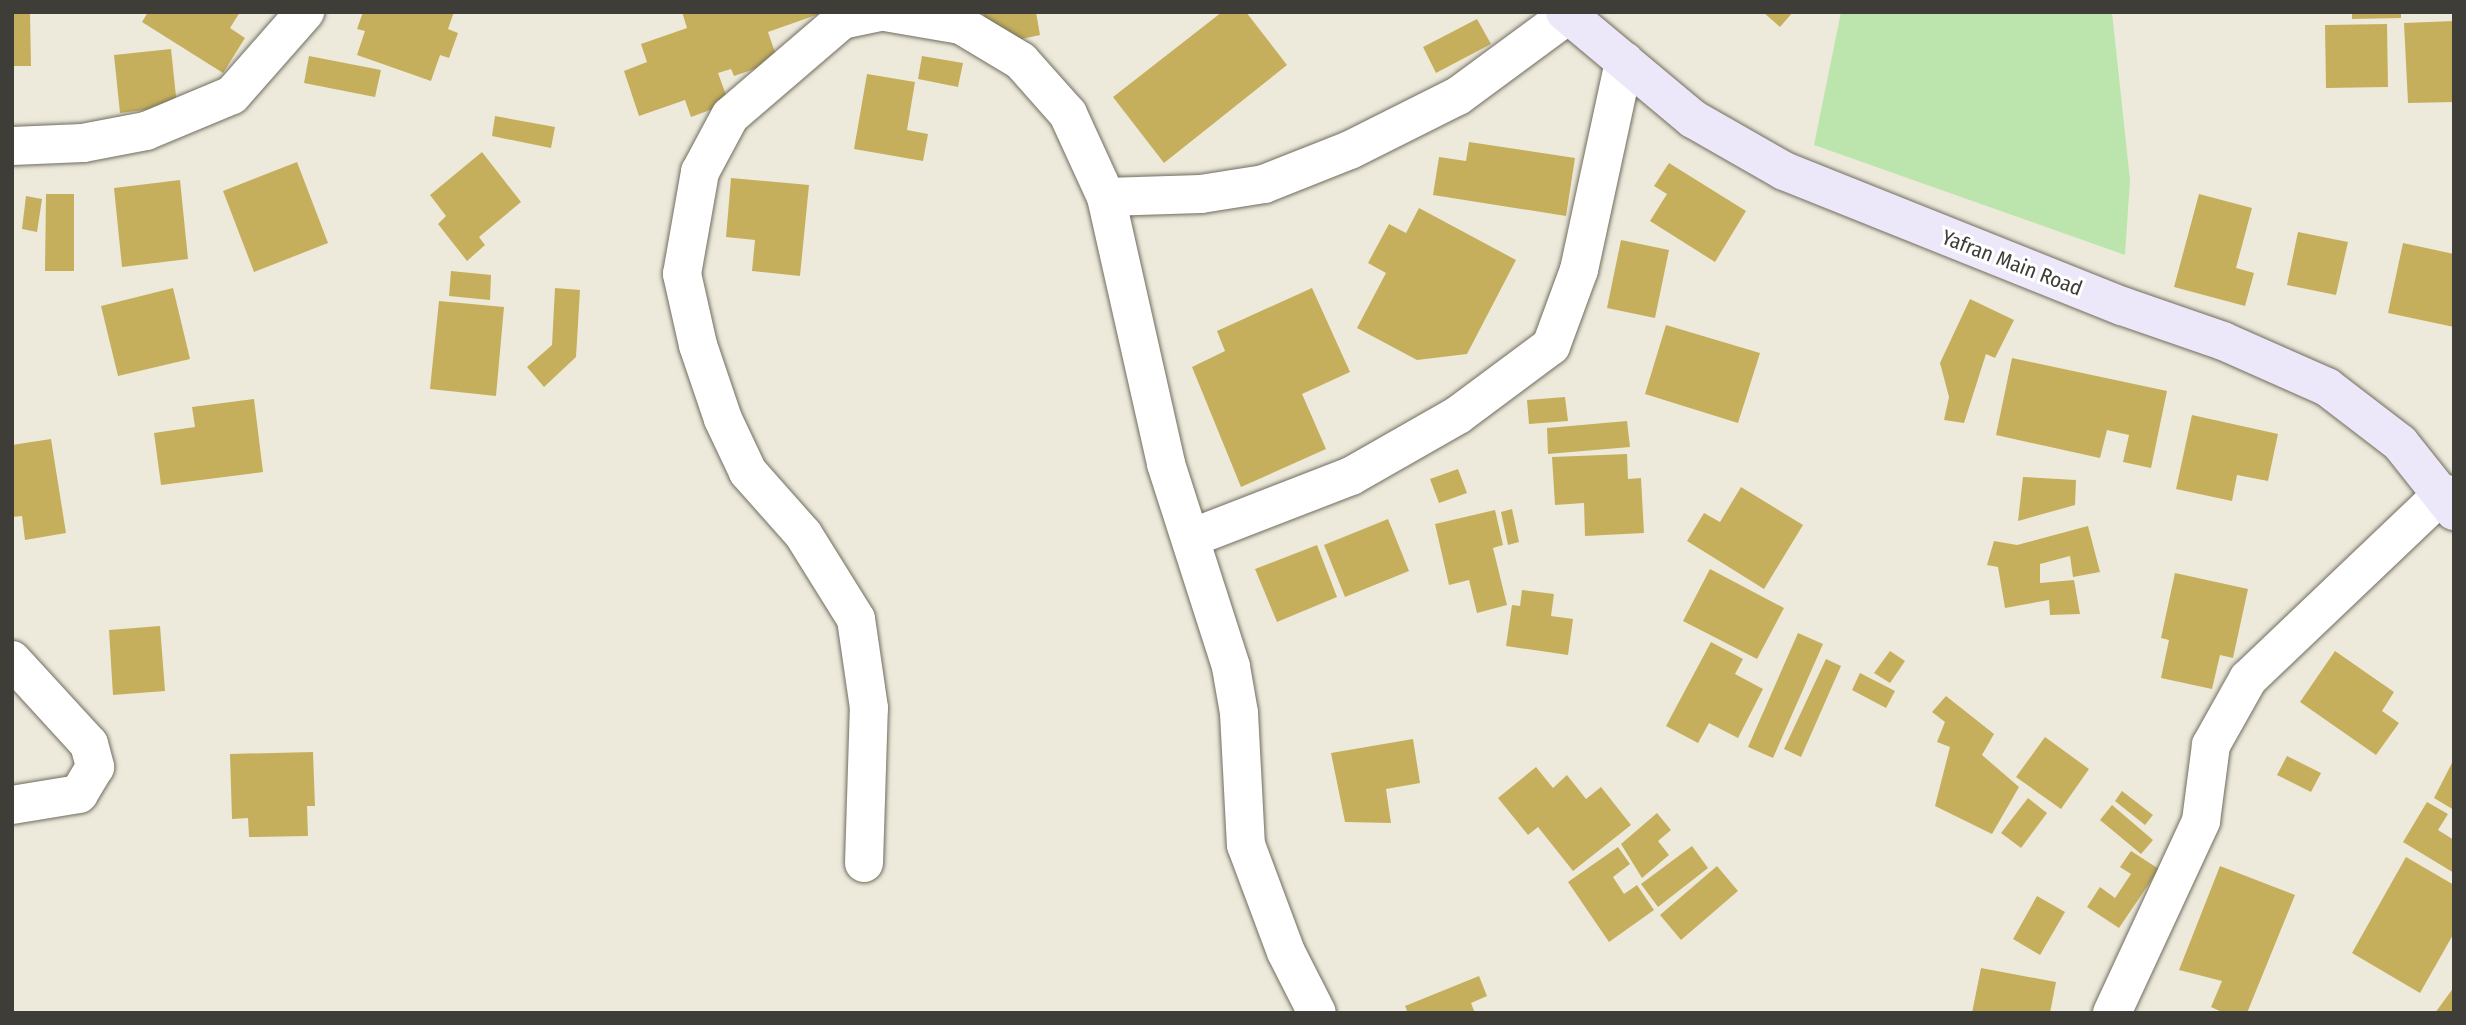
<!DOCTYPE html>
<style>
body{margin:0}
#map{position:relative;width:2466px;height:1025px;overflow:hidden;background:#eeeadb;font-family:"Fira Sans Condensed",sans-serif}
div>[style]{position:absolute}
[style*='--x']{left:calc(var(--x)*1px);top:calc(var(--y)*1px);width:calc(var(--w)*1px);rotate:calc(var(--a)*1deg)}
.green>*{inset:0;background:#bce5ae}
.building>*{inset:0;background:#c6af5c}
.roads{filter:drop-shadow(0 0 2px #706d60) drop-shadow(0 0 2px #706d60)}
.street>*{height:38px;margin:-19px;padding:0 19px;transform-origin:19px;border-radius:19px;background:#fff}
.secondary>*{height:38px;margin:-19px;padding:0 19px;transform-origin:19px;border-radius:19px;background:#ece8fa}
span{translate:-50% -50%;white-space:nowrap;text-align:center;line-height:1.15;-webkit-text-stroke:6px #fff;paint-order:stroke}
.street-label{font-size:21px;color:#3e3d37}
.frame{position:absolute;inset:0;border:14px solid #3e3d37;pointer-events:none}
</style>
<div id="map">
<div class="green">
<div style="clip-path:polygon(1841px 12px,2112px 12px,2130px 180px,2125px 255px,1814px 145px)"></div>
</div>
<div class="building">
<div style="clip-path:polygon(148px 12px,240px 12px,230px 28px,245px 38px,223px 73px,142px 22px)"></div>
<div style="clip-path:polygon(363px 12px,454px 12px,448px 29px,458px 33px,449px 58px,440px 55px,431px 81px,357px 55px,365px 31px,357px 29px)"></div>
<div style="clip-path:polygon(682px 12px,822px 12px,822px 13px,768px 32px,778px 61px,734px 76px,731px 69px,718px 73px,729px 103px,691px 117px,685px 100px,639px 116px,624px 71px,647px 62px,641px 44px,687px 28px)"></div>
<div style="clip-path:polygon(983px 12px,1036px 12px,1040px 35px,1004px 43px,986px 30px)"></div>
<div style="clip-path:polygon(1222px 12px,1246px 12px,1287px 65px,1164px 163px,1113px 97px)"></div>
<div style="clip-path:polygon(1763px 12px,1793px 12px,1780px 27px)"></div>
<div style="clip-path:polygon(2352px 12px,2401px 12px,2401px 18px,2352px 19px)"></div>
<div style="clip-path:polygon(30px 13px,31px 66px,12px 66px,12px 14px)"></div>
<div style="clip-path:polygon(1477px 19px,1491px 44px,1436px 73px,1423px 47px)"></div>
<div style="clip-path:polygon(2454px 21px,2454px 102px,2408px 103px,2404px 23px)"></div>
<div style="clip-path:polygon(2387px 24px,2388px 87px,2326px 88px,2325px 25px)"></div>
<div style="clip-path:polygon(171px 49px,177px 106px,120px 113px,114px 55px)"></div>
<div style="clip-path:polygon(309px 56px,381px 70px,375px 97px,304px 83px)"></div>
<div style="clip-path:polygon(922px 56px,963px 63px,958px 87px,918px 79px)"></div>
<div style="clip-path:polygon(867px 74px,915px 82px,907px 130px,928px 134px,923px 161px,854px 149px)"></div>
<div style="clip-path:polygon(495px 116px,555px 127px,551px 148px,492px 136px)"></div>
<div style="clip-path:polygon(1469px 142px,1575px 158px,1566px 216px,1433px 195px,1439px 157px,1466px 161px)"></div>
<div style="clip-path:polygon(482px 152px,521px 202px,479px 237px,485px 245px,467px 261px,438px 224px,446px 216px,430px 195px)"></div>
<div style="clip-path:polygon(297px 162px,328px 243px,254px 272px,223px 191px)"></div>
<div style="clip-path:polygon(1669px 163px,1746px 211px,1715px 262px,1650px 221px,1667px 194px,1654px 186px)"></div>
<div style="clip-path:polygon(731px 178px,809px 185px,800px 276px,752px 271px,755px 240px,726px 237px)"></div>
<div style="clip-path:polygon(180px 180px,188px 259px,122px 267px,114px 188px)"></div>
<div style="clip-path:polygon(46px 194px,74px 194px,74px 271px,45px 271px)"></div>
<div style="clip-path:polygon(2199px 194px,2252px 208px,2236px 268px,2254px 273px,2245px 306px,2174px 287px)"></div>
<div style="clip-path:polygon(26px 196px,42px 199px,37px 232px,22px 229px)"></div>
<div style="clip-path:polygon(1419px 208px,1516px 260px,1467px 354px,1417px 360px,1357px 328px,1386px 273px,1368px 263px,1389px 224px,1406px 233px)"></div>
<div style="clip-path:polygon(2298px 232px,2348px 242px,2336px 295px,2287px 285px)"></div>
<div style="clip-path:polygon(1621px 240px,1669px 250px,1655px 318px,1607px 308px)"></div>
<div style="clip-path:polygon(2403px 243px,2454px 254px,2454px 327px,2388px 313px)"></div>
<div style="clip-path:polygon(451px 271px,491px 275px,490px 300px,449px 296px)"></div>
<div style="clip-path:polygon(173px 288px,190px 359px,118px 376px,101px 306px)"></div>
<div style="clip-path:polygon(555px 288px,580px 290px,576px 357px,544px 387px,527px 367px,552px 345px)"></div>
<div style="clip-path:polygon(1312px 288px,1350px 372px,1302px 394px,1326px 449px,1241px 487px,1192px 367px,1225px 351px,1217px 331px)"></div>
<div style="clip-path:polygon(1970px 299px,2014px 320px,1995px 358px,1986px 354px,1964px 423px,1944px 420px,1949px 397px,1940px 363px)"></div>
<div style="clip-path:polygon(439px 301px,504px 307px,496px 396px,430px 389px)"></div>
<div style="clip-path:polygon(1666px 325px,1760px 353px,1738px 423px,1645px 394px)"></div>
<div style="clip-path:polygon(2012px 358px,2167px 391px,2151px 468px,2123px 462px,2129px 435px,2107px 430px,2100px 458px,1996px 435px)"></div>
<div style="clip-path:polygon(1565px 397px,1568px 421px,1529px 424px,1527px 400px)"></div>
<div style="clip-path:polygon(254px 399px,263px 472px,161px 485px,154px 433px,195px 427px,192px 407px)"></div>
<div style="clip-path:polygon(2192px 415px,2278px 434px,2268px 481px,2237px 475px,2232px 501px,2176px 489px)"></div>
<div style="clip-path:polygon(1627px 421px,1630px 447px,1548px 454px,1547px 428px)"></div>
<div style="clip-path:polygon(51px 439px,66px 533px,25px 540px,22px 516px,12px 517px,12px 445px)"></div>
<div style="clip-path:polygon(1627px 454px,1628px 479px,1641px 478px,1644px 533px,1585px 536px,1584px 503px,1555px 505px,1552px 457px)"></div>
<div style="clip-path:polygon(1458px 469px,1467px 493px,1439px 503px,1430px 479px)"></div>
<div style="clip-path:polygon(2023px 477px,2076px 480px,2075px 505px,2018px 521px)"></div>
<div style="clip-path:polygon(1741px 487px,1803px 525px,1764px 589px,1687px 541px,1704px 513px,1720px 522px)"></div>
<div style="clip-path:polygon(1512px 509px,1519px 542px,1508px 545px,1501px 512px)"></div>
<div style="clip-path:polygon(1495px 510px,1503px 545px,1493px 548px,1507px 605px,1477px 613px,1469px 580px,1449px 585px,1435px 524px)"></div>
<div style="clip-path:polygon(1388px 519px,1409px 571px,1345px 597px,1324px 545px)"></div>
<div style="clip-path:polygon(2088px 526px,2100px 572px,2073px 577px,2070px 556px,2040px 564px,2040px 583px,2074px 580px,2080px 614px,2050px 615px,2049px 600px,2005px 608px,1998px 567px,1987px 565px,1994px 541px,2017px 545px)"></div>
<div style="clip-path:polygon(1317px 545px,1337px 597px,1277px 622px,1255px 569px)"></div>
<div style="clip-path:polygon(1710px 569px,1784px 608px,1757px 659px,1683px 621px)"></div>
<div style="clip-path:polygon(2175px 573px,2248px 589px,2233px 658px,2220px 655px,2212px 689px,2161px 678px,2169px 640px,2161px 638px)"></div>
<div style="clip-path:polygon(1522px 590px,1554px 594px,1551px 616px,1573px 619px,1568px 655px,1506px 646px,1512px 605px,1520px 606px)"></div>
<div style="clip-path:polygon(160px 626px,165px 691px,113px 695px,109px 630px)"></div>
<div style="clip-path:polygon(1798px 633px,1823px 644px,1773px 758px,1748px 747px)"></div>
<div style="clip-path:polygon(1711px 642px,1743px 659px,1735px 674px,1763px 689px,1738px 738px,1709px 723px,1698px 743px,1666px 726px)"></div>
<div style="clip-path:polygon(1890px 651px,1905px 661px,1890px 683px,1874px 673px)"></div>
<div style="clip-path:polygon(2335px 651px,2394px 692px,2382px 711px,2399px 723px,2376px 755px,2300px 702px)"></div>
<div style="clip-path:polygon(1826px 659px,1841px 666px,1801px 757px,1784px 749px)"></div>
<div style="clip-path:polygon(1860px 673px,1895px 691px,1886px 708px,1852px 690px)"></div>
<div style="clip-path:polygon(1946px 696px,1994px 734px,1982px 755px,2019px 787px,1992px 834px,1935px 806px,1950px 747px,1937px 742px,1945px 722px,1932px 712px)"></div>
<div style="clip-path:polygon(2045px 737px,2089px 769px,2061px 809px,2016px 777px)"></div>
<div style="clip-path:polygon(1413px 739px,1420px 783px,1386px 789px,1391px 823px,1345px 822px,1331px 753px)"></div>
<div style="clip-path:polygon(313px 752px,315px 806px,307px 806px,308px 836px,249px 837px,248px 818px,232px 819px,230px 754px)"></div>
<div style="clip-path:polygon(2287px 756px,2321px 773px,2311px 792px,2277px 775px)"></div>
<div style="clip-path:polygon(2454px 759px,2454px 810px,2434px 798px)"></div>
<div style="clip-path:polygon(1536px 767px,1553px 788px,1567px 775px,1586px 799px,1601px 787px,1631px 825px,1573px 871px,1538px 827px,1528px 835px,1498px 798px)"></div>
<div style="clip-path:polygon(2122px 791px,2153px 815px,2145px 825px,2115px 801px)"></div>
<div style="clip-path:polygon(2028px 798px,2047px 813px,2021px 848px,2001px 833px)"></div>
<div style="clip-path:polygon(2427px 802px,2448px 814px,2438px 830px,2454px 840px,2454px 873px,2403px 842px)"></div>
<div style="clip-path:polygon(2112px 805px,2153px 840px,2141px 854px,2100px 820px)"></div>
<div style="clip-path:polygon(1657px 813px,1671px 830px,1658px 841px,1669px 855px,1642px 878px,1621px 844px)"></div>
<div style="clip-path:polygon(1692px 846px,1708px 868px,1658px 907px,1641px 884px)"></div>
<div style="clip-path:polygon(1618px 847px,1630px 864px,1613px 877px,1624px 894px,1637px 885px,1654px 910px,1609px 942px,1568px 882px)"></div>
<div style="clip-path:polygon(2131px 851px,2159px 869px,2119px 928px,2087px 907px,2100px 887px,2115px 898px,2131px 874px,2120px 867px)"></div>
<div style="clip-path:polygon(2406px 857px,2454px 885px,2454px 933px,2420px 993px,2352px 953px)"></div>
<div style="clip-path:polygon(1717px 866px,1738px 891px,1681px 940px,1660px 915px)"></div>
<div style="clip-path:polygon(2220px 866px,2295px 895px,2247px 1013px,2224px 1013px,2211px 1007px,2222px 981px,2179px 970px)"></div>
<div style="clip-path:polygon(2037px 896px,2065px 912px,2040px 955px,2013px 939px)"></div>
<div style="clip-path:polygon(1981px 968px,2056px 982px,2050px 1013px,1972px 1013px)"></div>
<div style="clip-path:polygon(1479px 976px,1487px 996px,1471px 1003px,1475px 1013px,1408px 1013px,1405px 1006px)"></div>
<div style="clip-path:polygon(2454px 987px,2454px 1013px,2435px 1013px)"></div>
</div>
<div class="roads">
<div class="street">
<div style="--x:885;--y:12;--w:77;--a:9.7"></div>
<div style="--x:961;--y:25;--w:70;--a:31"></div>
<div style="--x:1021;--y:61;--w:71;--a:48.4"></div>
<div style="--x:1068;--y:114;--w:91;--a:65.4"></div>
<div style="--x:1106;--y:197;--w:274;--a:77.3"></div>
<div style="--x:1166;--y:464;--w:213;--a:72.2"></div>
<div style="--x:1231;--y:667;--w:47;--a:80.1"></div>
<div style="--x:1239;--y:713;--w:132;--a:87"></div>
<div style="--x:1246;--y:845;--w:114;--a:69.5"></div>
<div style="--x:1286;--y:952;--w:68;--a:63.1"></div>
<div style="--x:12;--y:146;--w:71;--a:-2.4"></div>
<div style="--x:83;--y:143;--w:64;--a:-10.8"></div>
<div style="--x:146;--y:131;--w:93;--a:-22.7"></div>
<div style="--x:232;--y:95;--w:111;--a:-48.7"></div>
<div style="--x:1106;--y:197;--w:95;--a:-1.8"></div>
<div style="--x:1201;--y:194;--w:64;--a:-9"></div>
<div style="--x:1264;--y:184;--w:92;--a:-21.6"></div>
<div style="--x:1350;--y:150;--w:121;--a:-26.6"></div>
<div style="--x:1458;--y:96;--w:137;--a:-36.4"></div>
<div style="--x:1191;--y:538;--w:172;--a:-21.2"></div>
<div style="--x:1351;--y:476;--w:123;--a:-29.7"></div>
<div style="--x:1458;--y:415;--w:116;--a:-36.6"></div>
<div style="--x:1551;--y:346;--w:81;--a:-69.8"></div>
<div style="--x:1579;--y:270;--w:214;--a:-77.8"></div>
<div style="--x:12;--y:660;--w:114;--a:47.5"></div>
<div style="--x:89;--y:744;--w:24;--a:75"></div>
<div style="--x:95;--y:767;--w:31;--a:121"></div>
<div style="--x:79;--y:794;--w:68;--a:170.7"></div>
<div style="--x:864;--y:863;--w:155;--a:-88.2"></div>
<div style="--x:869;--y:708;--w:90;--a:-98.3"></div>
<div style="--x:856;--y:619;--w:100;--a:-121.9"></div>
<div style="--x:803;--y:534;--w:83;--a:-131.6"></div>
<div style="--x:748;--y:472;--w:59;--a:-115.3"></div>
<div style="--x:723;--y:419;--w:78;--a:-108.7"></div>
<div style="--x:698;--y:345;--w:73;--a:-102.7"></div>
<div style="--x:682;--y:274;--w:104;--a:-80"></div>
<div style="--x:700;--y:172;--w:64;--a:-61.8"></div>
<div style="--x:730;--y:116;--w:148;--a:-40.6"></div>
<div style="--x:842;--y:20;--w:38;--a:-12"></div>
<div style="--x:2112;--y:1013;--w:212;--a:-65.1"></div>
<div style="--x:2201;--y:821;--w:77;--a:-82.5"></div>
<div style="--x:2211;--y:745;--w:76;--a:-60.7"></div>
<div style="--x:2248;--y:679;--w:269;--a:-43.6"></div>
<div style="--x:2443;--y:493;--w:11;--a:15"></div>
</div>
<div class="secondary">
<div style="--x:1565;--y:12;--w:167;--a:39.9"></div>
<div style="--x:1693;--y:119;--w:105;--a:29.7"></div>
<div style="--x:1784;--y:171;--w:364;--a:21.8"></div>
<div style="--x:2122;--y:306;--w:107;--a:19.1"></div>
<div style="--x:2223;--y:341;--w:114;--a:23.9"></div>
<div style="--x:2327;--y:387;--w:92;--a:37.5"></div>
<div style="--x:2400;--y:443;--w:87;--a:51.5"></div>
</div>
</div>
<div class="street-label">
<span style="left:2012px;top:263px;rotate:21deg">Yafran Main Road</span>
</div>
<div class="frame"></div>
</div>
